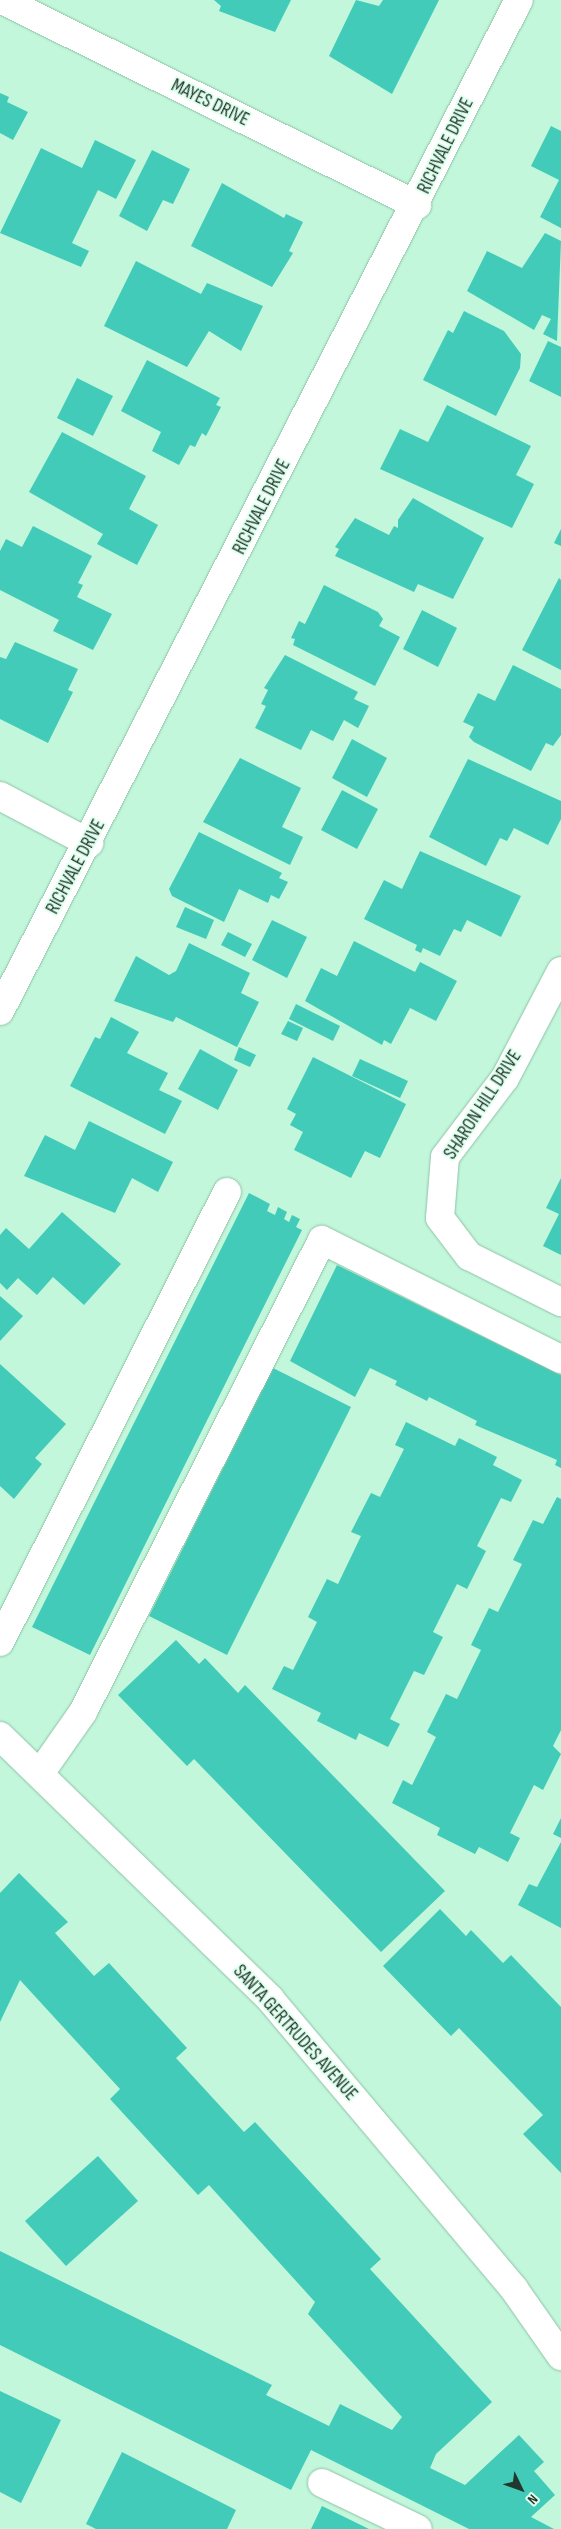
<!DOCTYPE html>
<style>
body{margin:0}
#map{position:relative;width:561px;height:2529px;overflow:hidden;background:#c2f7db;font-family:"Sofia Sans Condensed",sans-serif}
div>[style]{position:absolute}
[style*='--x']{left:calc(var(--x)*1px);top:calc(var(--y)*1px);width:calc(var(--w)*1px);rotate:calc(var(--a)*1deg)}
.building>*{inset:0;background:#42cbb8}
.roads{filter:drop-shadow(0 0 1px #8fc2a7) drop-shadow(0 0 1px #8fc2a7)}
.minor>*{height:28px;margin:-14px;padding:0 14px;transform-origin:14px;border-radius:14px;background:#fff}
.major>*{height:28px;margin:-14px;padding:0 14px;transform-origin:14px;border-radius:14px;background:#fff}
span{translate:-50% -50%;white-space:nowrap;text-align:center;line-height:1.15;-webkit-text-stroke:4px #dfffed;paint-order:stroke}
.street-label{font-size:19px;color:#22372d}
.north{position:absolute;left:496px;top:2464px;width:50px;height:50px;-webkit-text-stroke:4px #dfffed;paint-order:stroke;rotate:132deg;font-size:14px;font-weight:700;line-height:20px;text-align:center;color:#22372d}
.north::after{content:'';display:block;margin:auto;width:18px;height:22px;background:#22372d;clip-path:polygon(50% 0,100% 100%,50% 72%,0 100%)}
</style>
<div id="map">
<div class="building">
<div style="clip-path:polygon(214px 0,291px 0,275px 32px,219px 11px,221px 6px)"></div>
<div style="clip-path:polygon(356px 0,379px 6px,383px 0,439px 0,392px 94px,329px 56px)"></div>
<div style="clip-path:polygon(0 93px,9px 97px,7px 102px,28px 112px,13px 140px,0 133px)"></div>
<div style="clip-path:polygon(551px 126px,561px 131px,561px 228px,540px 217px,559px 180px,531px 166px)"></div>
<div style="clip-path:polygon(95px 140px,136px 160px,116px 199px,98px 190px,72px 243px,89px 251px,81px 267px,0 233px,41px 148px,82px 168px)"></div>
<div style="clip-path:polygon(152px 150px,190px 169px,173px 204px,163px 200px,147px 231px,119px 216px)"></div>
<div style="clip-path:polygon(222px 183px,284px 218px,286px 214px,303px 222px,289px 251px,293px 253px,272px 287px,191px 246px)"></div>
<div style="clip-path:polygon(545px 233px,561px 241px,557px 341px,543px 334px,551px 319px,542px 315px,534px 330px,467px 291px,487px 251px,522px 268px)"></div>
<div style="clip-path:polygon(136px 261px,201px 294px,207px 283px,263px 306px,241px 351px,209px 331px,187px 367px,104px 326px)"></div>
<div style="clip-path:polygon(464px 311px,504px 331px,521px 354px,520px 368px,496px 416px,423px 380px,448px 330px,453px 333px)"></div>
<div style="clip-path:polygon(548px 341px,561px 347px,561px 397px,529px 381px)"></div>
<div style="clip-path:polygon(147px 360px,220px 398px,216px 405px,221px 407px,206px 436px,202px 433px,195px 447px,190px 445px,179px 465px,152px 451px,161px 432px,121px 411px)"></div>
<div style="clip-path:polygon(77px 378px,113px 396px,93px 436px,57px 418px)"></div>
<div style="clip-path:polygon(447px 405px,531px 446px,516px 475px,534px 484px,512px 528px,380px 469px,400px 429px,428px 442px)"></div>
<div style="clip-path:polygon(62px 432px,146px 476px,129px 509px,158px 525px,137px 565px,97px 544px,103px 534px,29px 492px)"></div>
<div style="clip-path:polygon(413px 498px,484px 538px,453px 599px,418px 584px,414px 592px,335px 556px,339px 549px,335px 547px,355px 518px,389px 535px,394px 526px,398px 528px,398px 520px)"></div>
<div style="clip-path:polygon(33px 526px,92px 556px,78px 583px,83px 585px,77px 597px,112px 614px,93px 650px,53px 631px,59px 620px,0 590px,0 551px,6px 539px,22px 547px)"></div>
<div style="clip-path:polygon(561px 529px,561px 546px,554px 543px)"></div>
<div style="clip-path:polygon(559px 578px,561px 580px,561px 670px,522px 650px)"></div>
<div style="clip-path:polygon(324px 585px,378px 612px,383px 619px,379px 626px,400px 637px,375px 686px,293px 645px,295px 639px,291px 638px,299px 621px,305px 624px)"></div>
<div style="clip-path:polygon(422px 610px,457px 628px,438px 667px,403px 649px)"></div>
<div style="clip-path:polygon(15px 642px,78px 669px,68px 690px,73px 692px,48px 743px,0 719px,0 657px,6px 659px)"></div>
<div style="clip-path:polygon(285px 655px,358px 692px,354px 699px,369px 706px,358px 728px,344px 720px,333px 741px,311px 730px,301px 750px,255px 728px,266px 706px,261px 704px,268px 690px,264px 688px)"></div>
<div style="clip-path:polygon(513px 665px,561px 689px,561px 735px,553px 746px,546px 743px,531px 771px,474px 742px,469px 737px,474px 727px,463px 722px,478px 693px,495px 701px)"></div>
<div style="clip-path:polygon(352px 739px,387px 758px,367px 797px,332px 778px)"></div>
<div style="clip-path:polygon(240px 758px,301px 788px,282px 827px,303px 837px,290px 865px,203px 822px)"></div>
<div style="clip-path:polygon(468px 759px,561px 801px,561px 819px,548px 845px,514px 828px,507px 841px,500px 838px,486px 866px,429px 837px)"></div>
<div style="clip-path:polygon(342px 790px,378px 809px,357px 849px,321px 830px)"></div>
<div style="clip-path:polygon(199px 832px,282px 873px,279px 878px,288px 882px,279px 899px,271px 895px,268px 903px,239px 889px,224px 922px,172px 896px,169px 889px)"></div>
<div style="clip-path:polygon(420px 851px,521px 896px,501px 937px,467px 920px,461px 932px,454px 929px,440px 956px,423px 948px,421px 953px,415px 950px,417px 945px,364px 919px,384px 880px,402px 889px)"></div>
<div style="clip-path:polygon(185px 907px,214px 920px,206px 939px,176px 927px)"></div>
<div style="clip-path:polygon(272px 920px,307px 937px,287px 978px,252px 960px)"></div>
<div style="clip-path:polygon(228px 932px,252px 944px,245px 957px,221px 945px)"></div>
<div style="clip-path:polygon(354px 941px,415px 972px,420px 962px,457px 981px,436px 1021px,410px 1008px,391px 1044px,384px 1040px,382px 1045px,305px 1001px,321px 968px,337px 976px)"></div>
<div style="clip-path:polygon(189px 943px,250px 973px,241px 993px,259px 1002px,237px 1047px,176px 1017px,173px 1022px,114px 1001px,136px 956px,169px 975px,176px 971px)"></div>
<div style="clip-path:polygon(296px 1004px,340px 1026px,333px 1041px,289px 1019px)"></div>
<div style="clip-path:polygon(111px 1017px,139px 1032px,127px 1053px,168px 1073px,159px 1090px,182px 1101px,165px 1134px,70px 1086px,95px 1037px,100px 1039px)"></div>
<div style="clip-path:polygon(288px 1021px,303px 1028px,297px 1041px,281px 1034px)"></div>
<div style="clip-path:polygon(239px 1047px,256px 1055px,250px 1067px,234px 1060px)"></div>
<div style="clip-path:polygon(200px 1049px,238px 1070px,218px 1110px,178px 1089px)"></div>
<div style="clip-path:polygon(313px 1057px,406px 1104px,380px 1158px,365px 1151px,351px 1178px,294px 1150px,303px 1132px,290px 1125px,296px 1114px,287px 1109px)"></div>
<div style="clip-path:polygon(360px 1059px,408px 1081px,400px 1098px,352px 1076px)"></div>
<div style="clip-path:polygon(89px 1121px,173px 1162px,158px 1192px,132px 1178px,115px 1213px,24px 1176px,45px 1135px,75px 1150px)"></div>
<div style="clip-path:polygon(561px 1178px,561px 1255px,543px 1246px,559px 1214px,546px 1208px)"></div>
<div style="clip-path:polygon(249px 1193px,270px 1204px,267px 1211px,275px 1215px,278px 1207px,287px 1212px,284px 1219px,289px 1222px,292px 1215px,300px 1219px,296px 1227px,302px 1230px,90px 1655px,32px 1627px)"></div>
<div style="clip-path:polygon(62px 1212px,121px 1264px,84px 1305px,53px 1277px,37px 1295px,18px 1278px,7px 1290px,0 1283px,0 1235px,6px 1228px,29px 1249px)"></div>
<div style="clip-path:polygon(337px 1265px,561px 1375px,561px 1468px,555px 1465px,557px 1460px,475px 1425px,477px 1421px,429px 1397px,427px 1401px,395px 1385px,397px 1381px,370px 1368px,355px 1397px,290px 1361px)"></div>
<div style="clip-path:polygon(0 1296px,23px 1316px,0 1341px)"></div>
<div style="clip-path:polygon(0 1364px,66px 1424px,35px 1458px,42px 1464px,14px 1499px,0 1486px)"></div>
<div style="clip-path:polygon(273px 1368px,351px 1407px,227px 1655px,149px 1616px)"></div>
<div style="clip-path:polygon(406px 1422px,455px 1446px,459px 1438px,497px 1457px,493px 1465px,522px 1480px,511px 1502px,501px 1498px,477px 1546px,486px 1551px,467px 1589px,457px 1584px,433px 1632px,443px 1637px,424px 1675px,414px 1671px,390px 1719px,400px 1724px,388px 1747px,359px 1733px,356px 1740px,317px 1721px,321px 1713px,272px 1689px,284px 1666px,293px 1670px,317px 1622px,308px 1617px,327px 1579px,338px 1584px,361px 1536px,351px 1532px,371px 1493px,380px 1497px,404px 1449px,395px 1445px)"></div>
<div style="clip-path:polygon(557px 1497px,561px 1499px,561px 1730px,553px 1746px,561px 1754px,543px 1790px,534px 1785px,510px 1833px,520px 1838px,508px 1862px,479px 1847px,475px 1854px,437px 1835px,440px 1828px,392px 1803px,403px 1780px,412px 1785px,436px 1737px,427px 1732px,446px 1694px,457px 1699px,481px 1650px,471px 1645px,489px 1608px,498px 1612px,522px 1564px,513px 1560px,533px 1520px,543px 1524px)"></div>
<div style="clip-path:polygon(176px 1640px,199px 1664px,205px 1658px,238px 1693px,245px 1685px,445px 1891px,381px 1952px,194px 1759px,187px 1766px,118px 1695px)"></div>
<div style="clip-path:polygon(561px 1818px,561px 1838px,553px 1834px)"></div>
<div style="clip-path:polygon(561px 1842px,561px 1928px,518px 1905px,529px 1884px,537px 1887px)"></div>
<div style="clip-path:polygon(19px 1873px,68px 1922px,55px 1933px,94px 1976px,109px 1963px,187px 2048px,176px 2058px,244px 2132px,255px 2122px,381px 2259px,370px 2269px,492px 2402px,436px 2454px,430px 2468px,465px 2485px,519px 2435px,544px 2462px,534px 2471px,555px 2495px,531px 2517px,554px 2529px,469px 2529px,311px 2450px,291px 2490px,0 2345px,0 2251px,272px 2385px,266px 2395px,329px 2426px,340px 2404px,392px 2430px,402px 2417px,308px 2314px,315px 2302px,209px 2185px,198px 2195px,110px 2099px,120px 2089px,20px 1980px,0 2022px,0 1893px)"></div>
<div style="clip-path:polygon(440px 1909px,466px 1936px,471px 1930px,503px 1963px,511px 1955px,561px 2007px,561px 2173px,523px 2134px,543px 2115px,459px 2028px,451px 2036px,383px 1966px)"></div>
<div style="clip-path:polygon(98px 2156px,138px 2201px,66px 2266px,25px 2221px)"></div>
<div style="clip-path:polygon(0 2391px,61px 2420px,21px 2503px,0 2492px)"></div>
<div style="clip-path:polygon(122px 2452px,236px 2510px,227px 2529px,96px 2529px,86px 2524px)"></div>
<div style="clip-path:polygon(322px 2506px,369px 2529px,311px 2529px)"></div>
</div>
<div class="roads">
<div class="minor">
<div style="--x:2;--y:0;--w:463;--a:26.3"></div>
<div style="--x:0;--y:796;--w:101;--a:27.8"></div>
<div style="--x:561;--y:971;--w:121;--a:117.6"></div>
<div style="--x:505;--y:1078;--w:99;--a:127.2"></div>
<div style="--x:445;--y:1157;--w:61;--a:94.7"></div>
<div style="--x:440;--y:1218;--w:48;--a:52.7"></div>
<div style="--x:469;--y:1256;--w:103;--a:26.6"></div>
<div style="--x:0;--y:1011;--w:1136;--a:-62.83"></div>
<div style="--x:0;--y:1642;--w:504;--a:-63.23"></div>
<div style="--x:41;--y:1772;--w:73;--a:-55"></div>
<div style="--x:83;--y:1712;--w:529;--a:-63.14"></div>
<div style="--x:322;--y:1240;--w:267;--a:26.5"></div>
<div style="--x:322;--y:2483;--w:106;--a:25.6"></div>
</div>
<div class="major">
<div style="--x:0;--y:1736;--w:377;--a:44.2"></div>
<div style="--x:270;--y:1999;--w:379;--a:49.9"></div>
<div style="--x:514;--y:2289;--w:82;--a:55"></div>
</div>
</div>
<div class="street-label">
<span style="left:210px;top:103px;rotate:26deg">MAYES DRIVE</span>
<span style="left:446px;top:146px;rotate:-64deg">RICHVALE DRIVE</span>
<span style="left:262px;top:507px;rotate:-63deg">RICHVALE DRIVE</span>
<span style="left:76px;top:867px;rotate:-62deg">RICHVALE DRIVE</span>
<span style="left:483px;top:1105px;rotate:-57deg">SHARON HILL DRIVE</span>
<span style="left:295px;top:2033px;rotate:48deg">SANTA GERTRUDES AVENUE</span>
</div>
<div class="north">N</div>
</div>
